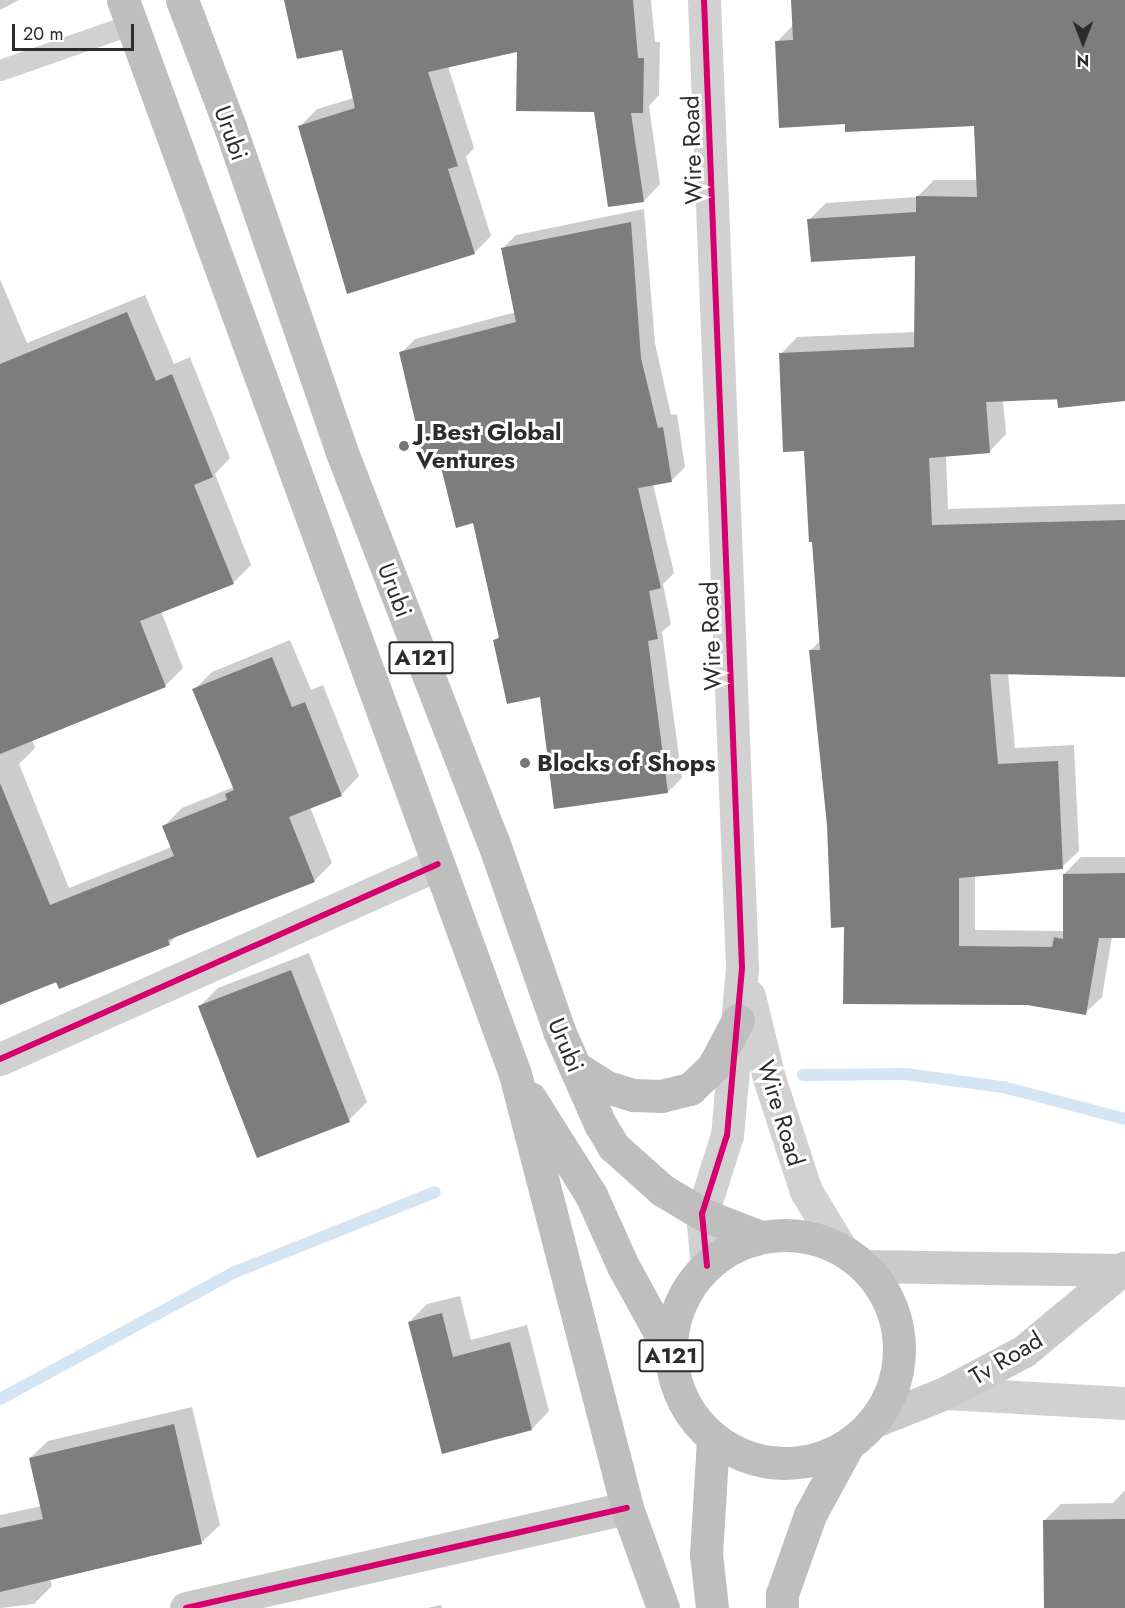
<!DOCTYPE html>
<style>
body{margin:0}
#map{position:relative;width:1125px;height:1608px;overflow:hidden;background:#fff;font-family:Jost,sans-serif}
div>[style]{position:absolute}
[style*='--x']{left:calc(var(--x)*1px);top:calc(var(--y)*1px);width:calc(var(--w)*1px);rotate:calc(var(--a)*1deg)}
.shadow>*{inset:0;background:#0003}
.stream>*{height:12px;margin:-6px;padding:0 6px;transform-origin:6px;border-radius:6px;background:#d4e5f3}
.building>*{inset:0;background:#7d7d7d}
.lane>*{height:21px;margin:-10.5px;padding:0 10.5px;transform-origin:10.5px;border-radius:10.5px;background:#d1d1d1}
.street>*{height:33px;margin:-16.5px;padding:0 16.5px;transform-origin:16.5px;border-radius:16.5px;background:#d1d1d1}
.secondary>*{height:33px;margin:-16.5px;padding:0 16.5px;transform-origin:16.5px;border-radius:16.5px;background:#cacaca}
.highway>*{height:33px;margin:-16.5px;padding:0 16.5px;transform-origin:16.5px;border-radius:16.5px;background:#bebebe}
.highway>.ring{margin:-16.5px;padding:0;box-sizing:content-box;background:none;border:33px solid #bebebe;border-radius:50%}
.cycleway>*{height:6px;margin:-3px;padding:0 3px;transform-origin:3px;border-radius:3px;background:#d6006c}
.dots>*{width:16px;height:16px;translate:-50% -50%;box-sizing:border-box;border:3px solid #fff;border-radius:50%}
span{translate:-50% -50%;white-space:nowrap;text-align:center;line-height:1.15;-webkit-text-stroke:6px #fff;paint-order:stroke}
.shield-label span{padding:2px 4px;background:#fff;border:2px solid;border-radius:4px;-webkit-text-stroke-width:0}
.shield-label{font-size:22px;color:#2c2c2c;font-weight:700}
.street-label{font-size:24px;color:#2c2c2c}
.poi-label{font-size:24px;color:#2c2c2c;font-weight:700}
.left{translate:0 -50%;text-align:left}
.north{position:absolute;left:1053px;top:12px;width:60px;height:60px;-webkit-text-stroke:4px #fff;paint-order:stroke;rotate:180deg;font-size:16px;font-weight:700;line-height:24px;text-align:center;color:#2c2c2c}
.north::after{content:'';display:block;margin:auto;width:21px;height:27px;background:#2c2c2c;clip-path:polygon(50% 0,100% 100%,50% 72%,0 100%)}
.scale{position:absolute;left:12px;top:24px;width:122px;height:27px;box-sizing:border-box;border:3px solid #2c2c2c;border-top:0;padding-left:8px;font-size:18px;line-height:21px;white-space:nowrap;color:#2c2c2c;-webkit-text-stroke:4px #fff;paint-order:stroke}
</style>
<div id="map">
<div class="shadow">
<div style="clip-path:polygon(0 0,19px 0,0 10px)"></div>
<div style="clip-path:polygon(286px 0,651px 0,655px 42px,660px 42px,659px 95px,649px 106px,660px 184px,644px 201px,595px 111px,519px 51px,448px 66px,474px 148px,466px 157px,491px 236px,475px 252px,348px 293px,300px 126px,317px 109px,354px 98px,343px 48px)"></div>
<div style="clip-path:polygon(792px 0,1125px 0,1125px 400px,1003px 400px,1006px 434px,990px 451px,946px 455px,948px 509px,1125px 504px,1125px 675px,1008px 673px,1015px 748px,1074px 745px,1079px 851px,1062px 867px,975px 875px,975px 930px,1063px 931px,1064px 874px,1081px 857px,1125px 857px,1125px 937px,1112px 937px,1102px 997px,1085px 1013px,845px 925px,828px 825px,811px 650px,821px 640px,806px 449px,781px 354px,797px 337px,916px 332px,917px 254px,809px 220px,826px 203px,917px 197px,934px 180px,977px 180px,975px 124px,846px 123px,777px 42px,793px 25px)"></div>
<div style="clip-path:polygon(644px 209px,655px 343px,671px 415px,677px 414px,685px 467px,671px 481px,653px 484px,674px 573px,663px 584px,671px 624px,662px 632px,682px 778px,668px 792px,541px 695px,495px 640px,500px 635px,474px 522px,439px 453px,401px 353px,415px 339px,516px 312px,502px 249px,516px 235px)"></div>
<div style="clip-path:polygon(0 279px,27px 343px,145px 295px,174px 364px,190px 357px,230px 458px,215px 474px,251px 565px,233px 583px,161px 611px,183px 668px,165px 686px,32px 739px,35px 748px,19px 764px,69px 888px,172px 847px,164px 826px,182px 808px,234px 787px,194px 690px,212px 672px,290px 640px,311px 690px,323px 685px,359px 776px,341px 795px,310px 807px,332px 863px,314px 881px,178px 934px,169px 944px,0 1002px)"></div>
<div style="clip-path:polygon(309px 953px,367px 1102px,349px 1120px,200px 1006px,218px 988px)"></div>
<div style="clip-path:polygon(460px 1296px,471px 1340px,527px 1325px,549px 1411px,532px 1429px,409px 1322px,427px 1304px)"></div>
<div style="clip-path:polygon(192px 1407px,220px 1525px,202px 1542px,56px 1577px,49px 1575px,52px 1586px,34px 1604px,0 1608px,0 1515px,42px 1506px,30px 1458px,48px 1441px)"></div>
<div style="clip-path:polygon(1125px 1490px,1125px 1608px,1045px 1608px,1045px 1520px,1061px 1504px,1113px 1503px)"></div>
<div style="clip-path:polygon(441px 1605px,442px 1608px,427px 1608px)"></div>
</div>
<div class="stream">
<div style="--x:803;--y:1075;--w:102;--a:-0.6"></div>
<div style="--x:905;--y:1074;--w:99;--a:7.6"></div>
<div style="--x:1003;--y:1087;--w:126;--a:14.7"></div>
<div style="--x:0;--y:1399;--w:267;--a:-28.4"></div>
<div style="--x:235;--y:1272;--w:215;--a:-21.8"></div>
</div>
<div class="building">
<div style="clip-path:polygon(284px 0,633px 0,638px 58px,644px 58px,643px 113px,631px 113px,644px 202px,608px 207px,594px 112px,516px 111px,517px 52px,428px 72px,458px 166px,448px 169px,475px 254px,347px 294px,298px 126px,355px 108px,342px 50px,297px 59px)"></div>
<div style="clip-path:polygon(791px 0,1125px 0,1125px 401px,1058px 408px,1057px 399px,986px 402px,990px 453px,929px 458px,932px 525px,1125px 520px,1125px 677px,990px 674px,998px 764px,1058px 761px,1063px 869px,959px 878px,959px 946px,1052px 947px,1054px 937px,1063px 939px,1063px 874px,1125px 873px,1125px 938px,1099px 938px,1086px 1015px,1027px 1005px,843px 1004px,844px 927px,831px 928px,827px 825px,809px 650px,820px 650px,812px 542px,809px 542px,804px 451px,783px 452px,779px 353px,914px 347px,915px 256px,811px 262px,807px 219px,916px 212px,916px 196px,977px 197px,974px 126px,845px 132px,845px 124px,779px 128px,775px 41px,793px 40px)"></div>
<div style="clip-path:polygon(631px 222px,641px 358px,658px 428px,663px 427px,672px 482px,638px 488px,661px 588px,649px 591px,658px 639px,648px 641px,668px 793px,554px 809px,540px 697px,507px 704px,493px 640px,499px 638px,473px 523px,456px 528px,438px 455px,424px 459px,399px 352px,516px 322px,501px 248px)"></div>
<div style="clip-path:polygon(127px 312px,156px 381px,172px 374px,213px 477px,194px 485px,234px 584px,140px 621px,166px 687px,0 754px,0 364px)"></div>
<div style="clip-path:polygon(272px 657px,292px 707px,305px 702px,342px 796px,289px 817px,315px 882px,168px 940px,170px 945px,59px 989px,56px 982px,0 1005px,0 783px,50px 905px,174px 856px,162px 826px,227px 800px,225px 794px,234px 790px,192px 689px)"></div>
<div style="clip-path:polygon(291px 970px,350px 1122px,257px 1158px,198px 1006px)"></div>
<div style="clip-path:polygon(442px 1313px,453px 1357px,510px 1342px,532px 1430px,442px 1454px,408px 1322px)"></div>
<div style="clip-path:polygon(174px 1424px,202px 1544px,0 1592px,0 1528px,43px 1519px,29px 1458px)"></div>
<div style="clip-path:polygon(1125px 1519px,1125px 1608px,1044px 1608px,1043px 1520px)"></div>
</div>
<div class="lane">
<div style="--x:0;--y:70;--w:140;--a:-19.2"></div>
</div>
<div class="street">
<div style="--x:704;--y:0;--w:969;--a:87.75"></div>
<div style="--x:742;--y:968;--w:168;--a:95.1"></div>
<div style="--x:727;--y:1135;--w:83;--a:107.6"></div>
<div style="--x:702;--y:1214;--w:52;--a:84.5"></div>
<div style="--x:749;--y:996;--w:84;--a:76.3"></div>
<div style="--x:769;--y:1078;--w:119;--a:71.9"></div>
<div style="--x:806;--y:1191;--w:68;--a:58.9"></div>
<div style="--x:0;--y:1059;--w:479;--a:-24"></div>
<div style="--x:945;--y:1393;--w:180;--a:3.2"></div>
</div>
<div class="secondary">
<div style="--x:865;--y:1266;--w:257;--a:0.9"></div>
<div style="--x:875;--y:1421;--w:75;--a:-21.8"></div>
<div style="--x:945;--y:1393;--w:89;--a:-28"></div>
<div style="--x:1024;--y:1351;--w:131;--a:-39.7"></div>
<div style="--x:186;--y:1608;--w:452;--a:-12.8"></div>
</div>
<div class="highway">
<div style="--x:123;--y:0;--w:1143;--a:69.95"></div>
<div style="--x:515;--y:1074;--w:448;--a:75.5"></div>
<div style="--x:627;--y:1508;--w:106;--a:70.2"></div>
<div style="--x:182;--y:0;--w:136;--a:69.3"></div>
<div style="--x:230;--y:127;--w:342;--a:71"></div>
<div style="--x:341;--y:450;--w:420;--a:68.8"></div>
<div style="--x:493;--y:841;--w:201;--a:70.8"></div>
<div style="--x:559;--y:1031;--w:102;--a:66.2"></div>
<div style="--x:600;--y:1124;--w:26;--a:59"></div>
<div style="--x:613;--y:1146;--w:66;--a:41.9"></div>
<div style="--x:662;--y:1190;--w:47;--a:31"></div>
<div style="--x:702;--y:1214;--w:62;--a:21.6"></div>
<div style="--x:575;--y:1067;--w:38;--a:32"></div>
<div style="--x:607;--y:1087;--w:28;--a:17"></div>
<div style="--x:634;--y:1095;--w:27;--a:2"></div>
<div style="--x:661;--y:1096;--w:30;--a:-14"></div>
<div style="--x:690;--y:1089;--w:32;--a:-44"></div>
<div style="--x:713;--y:1067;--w:53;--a:-62"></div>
<div style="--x:530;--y:1098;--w:115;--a:57.8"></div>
<div style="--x:591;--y:1195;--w:78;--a:65.7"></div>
<div style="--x:623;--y:1266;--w:97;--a:61.1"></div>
<div class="ring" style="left:671px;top:1235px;width:195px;height:195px"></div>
<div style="--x:712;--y:1608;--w:54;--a:-96.3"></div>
<div style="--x:706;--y:1554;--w:116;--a:-86.5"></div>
<div style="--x:782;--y:1608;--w:14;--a:-90"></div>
<div style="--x:782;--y:1594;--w:84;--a:-70.5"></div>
<div style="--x:810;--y:1515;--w:80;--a:-61.5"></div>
</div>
<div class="cycleway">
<div style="--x:704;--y:0;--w:969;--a:87.75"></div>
<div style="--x:742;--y:968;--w:168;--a:95.1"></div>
<div style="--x:727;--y:1135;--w:83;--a:107.6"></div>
<div style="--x:702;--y:1214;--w:52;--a:84.5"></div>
<div style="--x:0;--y:1059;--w:479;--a:-24"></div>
<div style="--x:186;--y:1608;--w:452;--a:-12.8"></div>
</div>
<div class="dots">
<div style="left:404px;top:446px;background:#767676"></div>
<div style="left:525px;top:763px;background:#767676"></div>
</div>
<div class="shield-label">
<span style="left:421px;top:658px">A121</span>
<span style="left:671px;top:1356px">A121</span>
</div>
<div class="street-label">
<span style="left:231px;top:133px;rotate:70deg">Urubi</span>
<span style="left:692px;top:150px;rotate:-92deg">Wire Road</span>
<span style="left:395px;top:590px;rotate:69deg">Urubi</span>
<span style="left:711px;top:636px;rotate:-92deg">Wire Road</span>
<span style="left:566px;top:1045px;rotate:67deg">Urubi</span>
<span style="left:781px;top:1113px;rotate:73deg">Wire Road</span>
<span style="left:1006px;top:1358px;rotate:-31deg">Tv Road</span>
</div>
<div class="poi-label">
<span class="left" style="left:416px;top:446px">J.Best Global<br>Ventures</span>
<span class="left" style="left:537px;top:763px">Blocks of Shops</span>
</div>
<div class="north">N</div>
<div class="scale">20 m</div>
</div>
